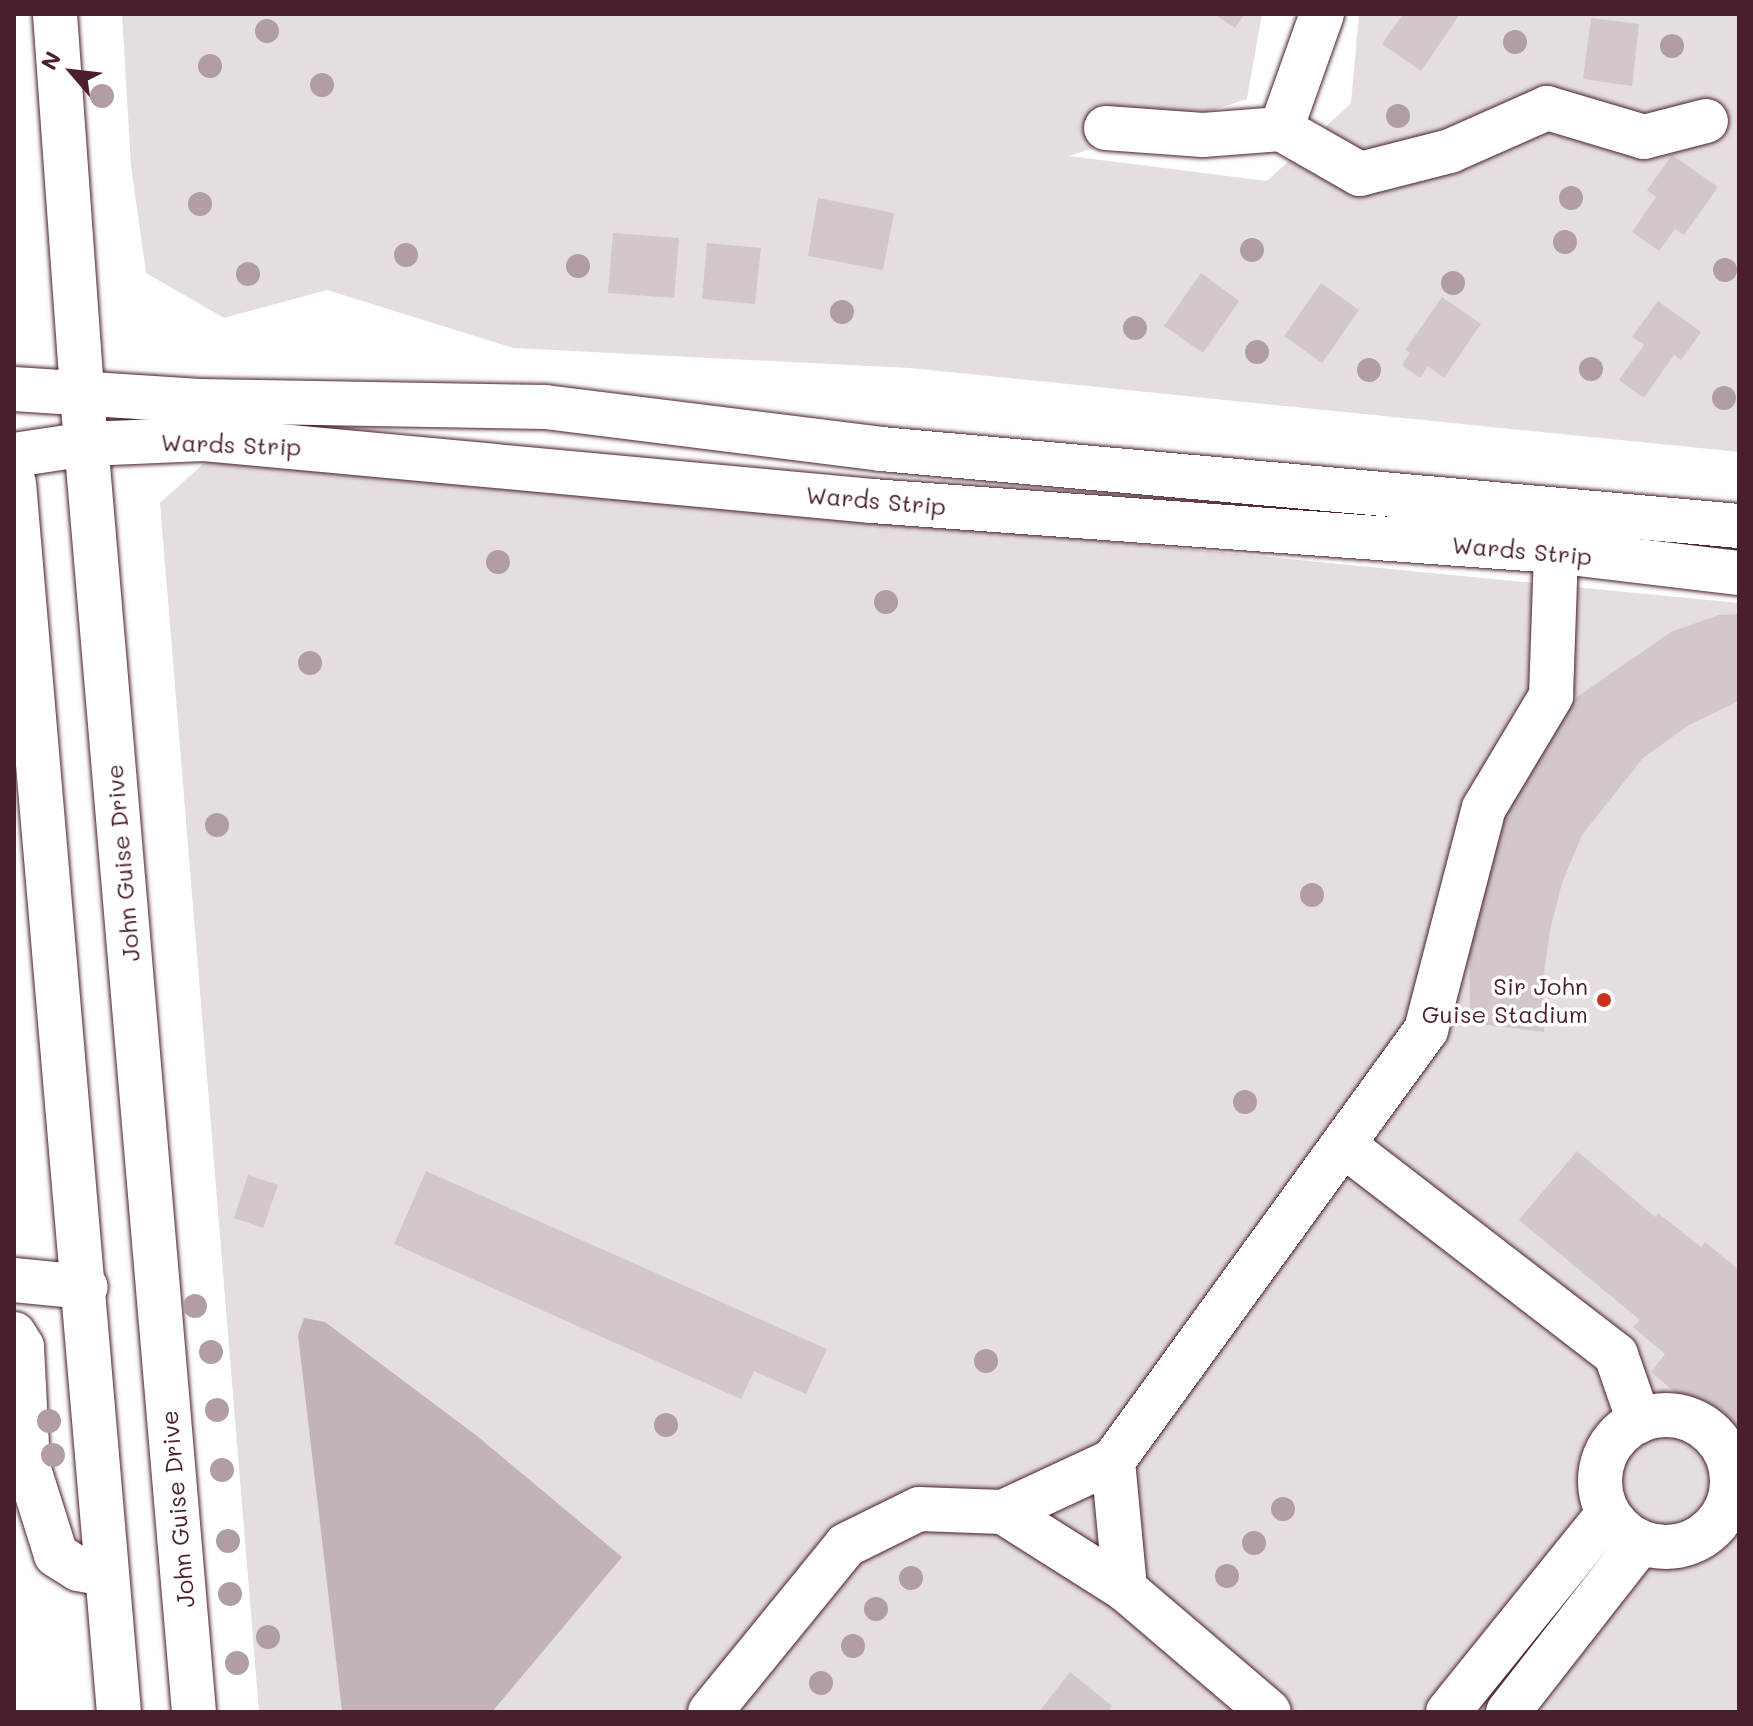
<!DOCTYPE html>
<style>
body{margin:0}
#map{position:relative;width:1753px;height:1726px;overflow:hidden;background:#fff;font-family:Mali,sans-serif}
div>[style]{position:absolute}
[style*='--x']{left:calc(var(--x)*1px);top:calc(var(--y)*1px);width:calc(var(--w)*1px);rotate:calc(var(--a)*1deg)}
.green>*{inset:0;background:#e5dee0}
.water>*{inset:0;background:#c1b3b6}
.building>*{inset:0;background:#d2c7cb}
.roads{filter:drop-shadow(0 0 2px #4a1f2b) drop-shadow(0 0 2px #4a1f2b)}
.minor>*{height:44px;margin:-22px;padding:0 22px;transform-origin:22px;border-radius:22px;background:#fff}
.minor>.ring{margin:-22px;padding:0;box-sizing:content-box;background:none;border:44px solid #fff;border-radius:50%}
.highway>*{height:44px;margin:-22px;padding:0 22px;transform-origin:22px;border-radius:22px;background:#fff}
.trees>*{width:24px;height:24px;margin:-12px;border-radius:50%;background:#b19ea3}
.dots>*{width:22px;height:22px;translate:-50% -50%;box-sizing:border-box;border:4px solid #fff;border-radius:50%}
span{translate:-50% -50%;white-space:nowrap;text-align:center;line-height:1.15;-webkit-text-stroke:7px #fff;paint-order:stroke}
.street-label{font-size:24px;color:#4a1f2b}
.poi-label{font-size:24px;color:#4a1f2b}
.right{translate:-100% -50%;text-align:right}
.frame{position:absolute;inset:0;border:16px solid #4a1f2b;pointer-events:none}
.north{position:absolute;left:32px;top:32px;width:80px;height:80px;-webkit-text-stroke:6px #fff;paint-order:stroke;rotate:298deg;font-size:22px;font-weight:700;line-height:32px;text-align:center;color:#4a1f2b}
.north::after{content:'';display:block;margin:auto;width:28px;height:36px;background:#4a1f2b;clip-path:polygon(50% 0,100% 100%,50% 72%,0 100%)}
</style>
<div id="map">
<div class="green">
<div style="clip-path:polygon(122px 14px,1262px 14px,1247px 99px,1069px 156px,1267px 181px,1351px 103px,1359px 14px,1739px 14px,1739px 452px,910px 368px,513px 348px,327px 290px,224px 318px,146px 273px,131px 166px)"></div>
<div style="clip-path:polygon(214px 454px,1739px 603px,1739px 1712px,259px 1712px,160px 503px)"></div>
</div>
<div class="water">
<div style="clip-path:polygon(304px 1318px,325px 1322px,477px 1436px,622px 1557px,492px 1712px,342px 1711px,298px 1335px)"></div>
</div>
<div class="building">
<div style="clip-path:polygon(1214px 14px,1245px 14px,1235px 28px)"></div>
<div style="clip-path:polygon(1403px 14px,1460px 14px,1421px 71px,1382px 44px)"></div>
<div style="clip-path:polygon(1591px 18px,1639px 24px,1632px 86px,1583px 79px)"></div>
<div style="clip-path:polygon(1672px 155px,1718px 187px,1684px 235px,1675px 229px,1659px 251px,1632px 232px,1656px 197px,1647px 190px)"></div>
<div style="clip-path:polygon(818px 198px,894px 213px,883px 270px,808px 256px)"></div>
<div style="clip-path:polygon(613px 233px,679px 238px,674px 298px,608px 293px)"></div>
<div style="clip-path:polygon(707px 243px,761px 248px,755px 304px,702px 299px)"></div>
<div style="clip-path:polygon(1201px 273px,1239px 301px,1203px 353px,1164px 326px)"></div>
<div style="clip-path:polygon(1321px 283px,1359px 310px,1322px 363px,1284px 336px)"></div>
<div style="clip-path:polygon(1442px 297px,1481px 324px,1444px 378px,1428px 366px,1420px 378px,1402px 365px,1410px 353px,1405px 350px)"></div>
<div style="clip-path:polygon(1658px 301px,1701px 332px,1681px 360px,1674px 355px,1644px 398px,1619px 380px,1644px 345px,1632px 337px)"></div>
<div style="clip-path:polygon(1739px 614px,1739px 701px,1689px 725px,1643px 758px,1582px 835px,1562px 883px,1550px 930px,1543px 980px,1544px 1032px,1470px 1023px,1469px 929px,1497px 827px,1541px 740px,1577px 697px,1671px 632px,1719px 615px)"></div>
<div style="clip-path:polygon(1577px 1151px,1655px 1217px,1658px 1213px,1701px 1247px,1705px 1242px,1739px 1270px,1739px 1446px,1651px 1372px,1665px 1354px,1633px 1327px,1640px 1320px,1519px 1220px)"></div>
<div style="clip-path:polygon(426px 1171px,827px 1349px,806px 1394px,754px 1371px,741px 1399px,394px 1244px)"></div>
<div style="clip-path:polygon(248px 1175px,278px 1185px,263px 1228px,234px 1218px)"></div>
<div style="clip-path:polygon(1070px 1672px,1112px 1706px,1108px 1712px,1039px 1712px)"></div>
</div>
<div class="roads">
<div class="minor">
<div style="--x:1106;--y:128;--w:97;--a:4.1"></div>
<div style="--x:1203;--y:135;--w:78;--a:-4.4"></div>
<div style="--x:1281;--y:129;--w:122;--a:-70.4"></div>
<div style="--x:1281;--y:129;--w:91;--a:29.7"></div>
<div style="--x:1360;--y:174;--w:93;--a:-14.3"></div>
<div style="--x:1450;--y:151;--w:106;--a:-23.9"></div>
<div style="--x:1547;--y:108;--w:101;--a:16.6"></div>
<div style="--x:1644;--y:137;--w:64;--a:-14.5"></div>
<div style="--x:14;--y:389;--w:186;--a:3.7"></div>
<div style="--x:200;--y:401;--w:345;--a:1"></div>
<div style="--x:545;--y:407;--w:339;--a:7.1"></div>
<div style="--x:881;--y:449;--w:861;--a:5.13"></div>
<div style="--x:14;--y:455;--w:74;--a:-8.6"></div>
<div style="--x:87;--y:444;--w:117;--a:-2.4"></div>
<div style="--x:204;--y:439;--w:671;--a:5.3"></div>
<div style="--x:872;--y:501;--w:684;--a:4.19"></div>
<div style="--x:1554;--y:551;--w:186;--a:6.8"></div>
<div style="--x:1345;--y:1146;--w:342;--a:37.6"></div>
<div style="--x:1616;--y:1355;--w:70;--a:70.8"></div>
<div style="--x:14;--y:1280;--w:72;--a:5.6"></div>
<div style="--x:14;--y:1334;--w:15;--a:58"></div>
<div style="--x:22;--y:1347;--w:119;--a:87.1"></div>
<div style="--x:28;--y:1466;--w:93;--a:72.5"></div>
<div style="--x:56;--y:1555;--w:26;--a:32"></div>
<div style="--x:78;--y:1569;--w:29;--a:10"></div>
<div class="ring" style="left:1600px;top:1415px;width:88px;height:88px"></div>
<div style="--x:1113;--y:1461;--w:129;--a:84.6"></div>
<div style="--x:1003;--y:1512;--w:121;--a:-24.9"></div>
<div style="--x:1113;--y:1461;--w:533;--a:-54.01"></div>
<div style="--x:1426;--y:1030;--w:229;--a:-75.4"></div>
<div style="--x:1484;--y:808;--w:131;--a:-59.1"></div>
<div style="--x:1551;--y:696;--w:175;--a:-88"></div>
<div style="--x:710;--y:1712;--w:215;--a:-50.8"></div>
<div style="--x:846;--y:1545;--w:81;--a:-26.3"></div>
<div style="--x:919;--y:1509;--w:84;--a:2"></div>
<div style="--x:1003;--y:1512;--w:144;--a:32.3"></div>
<div style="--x:1125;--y:1589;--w:189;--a:40.5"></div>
<div style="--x:1448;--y:1712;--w:255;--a:-51.1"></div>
<div style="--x:1508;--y:1712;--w:214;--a:-52"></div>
</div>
<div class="highway">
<div style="--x:55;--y:14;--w:382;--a:85.9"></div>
<div style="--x:82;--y:395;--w:1322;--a:85.14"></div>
<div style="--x:14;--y:483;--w:1233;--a:85.12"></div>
</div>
</div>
<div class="trees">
<div style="left:267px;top:31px"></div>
<div style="left:1515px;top:42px"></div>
<div style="left:1672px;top:46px"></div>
<div style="left:210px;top:66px"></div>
<div style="left:322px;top:85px"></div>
<div style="left:102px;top:96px"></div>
<div style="left:1398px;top:116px"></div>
<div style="left:1571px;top:198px"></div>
<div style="left:200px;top:204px"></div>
<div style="left:1565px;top:242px"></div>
<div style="left:1252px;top:250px"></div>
<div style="left:406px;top:255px"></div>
<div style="left:578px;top:266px"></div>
<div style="left:1725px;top:270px"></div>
<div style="left:248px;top:274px"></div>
<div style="left:1453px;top:283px"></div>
<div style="left:842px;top:312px"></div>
<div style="left:1135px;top:328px"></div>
<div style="left:1257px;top:352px"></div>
<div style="left:1591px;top:369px"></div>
<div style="left:1369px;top:370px"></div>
<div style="left:1724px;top:398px"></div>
<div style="left:498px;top:562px"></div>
<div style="left:886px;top:602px"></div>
<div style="left:310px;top:663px"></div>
<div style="left:217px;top:825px"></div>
<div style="left:1312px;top:895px"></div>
<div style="left:1245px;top:1102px"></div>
<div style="left:195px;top:1306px"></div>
<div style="left:211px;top:1352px"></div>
<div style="left:986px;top:1361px"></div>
<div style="left:217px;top:1410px"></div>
<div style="left:49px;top:1421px"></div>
<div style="left:666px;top:1425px"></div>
<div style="left:53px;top:1455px"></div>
<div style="left:222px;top:1470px"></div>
<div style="left:1283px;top:1509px"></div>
<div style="left:228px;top:1541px"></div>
<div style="left:1254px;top:1543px"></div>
<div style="left:1227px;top:1576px"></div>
<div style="left:911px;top:1578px"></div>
<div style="left:230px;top:1594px"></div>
<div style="left:876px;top:1609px"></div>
<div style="left:268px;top:1637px"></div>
<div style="left:853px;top:1646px"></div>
<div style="left:237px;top:1663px"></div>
<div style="left:821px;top:1683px"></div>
</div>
<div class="dots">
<div style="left:1604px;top:1000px;background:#c8321e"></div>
</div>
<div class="street-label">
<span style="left:231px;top:444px;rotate:2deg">Wards Strip</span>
<span style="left:876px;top:500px;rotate:5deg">Wards Strip</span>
<span style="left:1522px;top:550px;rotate:5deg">Wards Strip</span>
<span style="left:122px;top:863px;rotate:-95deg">John Guise Drive</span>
<span style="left:177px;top:1509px;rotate:-95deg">John Guise Drive</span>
</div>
<div class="poi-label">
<span class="right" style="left:1588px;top:1000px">Sir John<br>Guise Stadium</span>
</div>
<div class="frame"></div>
<div class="north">N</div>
</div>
